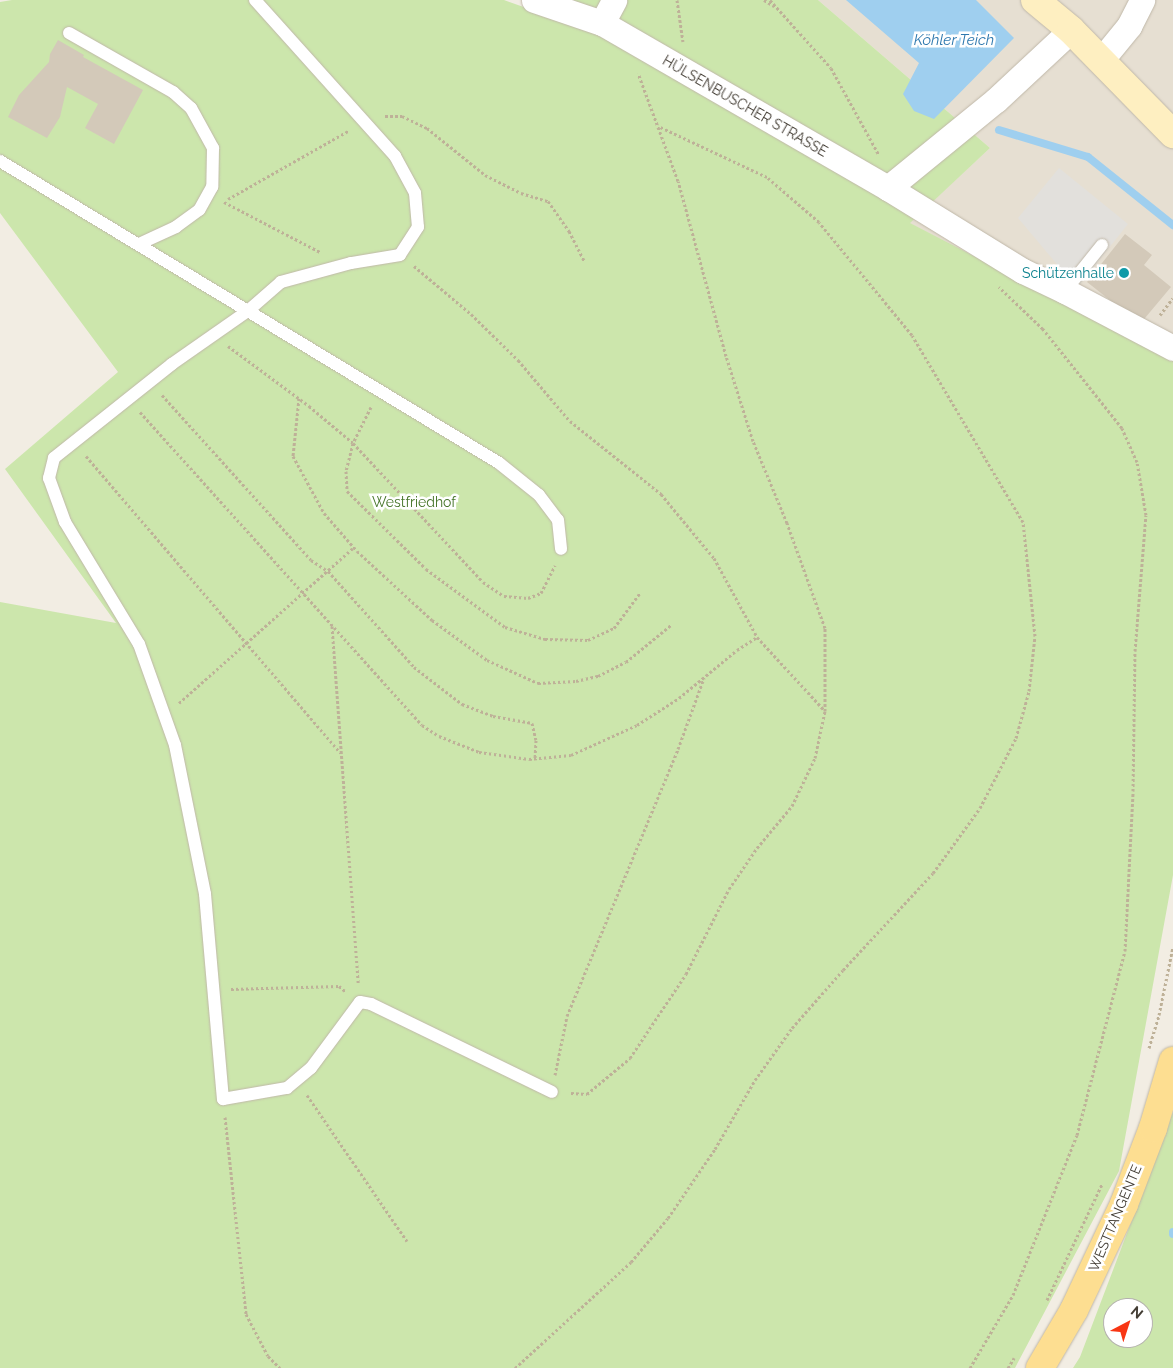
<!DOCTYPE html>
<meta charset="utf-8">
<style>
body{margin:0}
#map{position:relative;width:1173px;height:1368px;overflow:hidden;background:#f2ede3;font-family:Raleway,sans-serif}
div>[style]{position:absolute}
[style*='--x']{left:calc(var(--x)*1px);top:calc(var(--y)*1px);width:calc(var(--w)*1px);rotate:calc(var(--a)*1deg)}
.residential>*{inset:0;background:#e6dfd2}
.green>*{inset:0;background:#cce6ac}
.parking>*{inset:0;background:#e2e0dc}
.water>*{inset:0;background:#9fcfef}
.stream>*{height:8px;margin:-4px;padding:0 4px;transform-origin:4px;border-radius:4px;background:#9fcfef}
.building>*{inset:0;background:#d3c9b9}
.path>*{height:3px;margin-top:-1.5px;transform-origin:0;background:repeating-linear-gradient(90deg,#beb198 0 2.5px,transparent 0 5px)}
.roads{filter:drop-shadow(0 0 1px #c0b8a9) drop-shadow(0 0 1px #c0b8a9)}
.service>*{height:12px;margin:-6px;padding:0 6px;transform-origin:6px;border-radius:6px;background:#fff}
.minor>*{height:25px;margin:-12.5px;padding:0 12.5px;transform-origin:12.5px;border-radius:12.5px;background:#fff}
.secondary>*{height:28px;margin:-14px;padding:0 14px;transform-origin:14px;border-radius:14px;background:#feefc1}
.primary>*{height:28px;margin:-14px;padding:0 14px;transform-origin:14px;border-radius:14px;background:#fdde91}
.dots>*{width:14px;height:14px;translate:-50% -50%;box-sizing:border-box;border:2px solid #fff;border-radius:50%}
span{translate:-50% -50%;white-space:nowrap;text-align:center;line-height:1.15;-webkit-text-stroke:5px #fff;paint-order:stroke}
.street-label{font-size:14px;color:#433d34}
.culture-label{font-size:14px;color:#0d838f}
.right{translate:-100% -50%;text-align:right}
.park-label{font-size:14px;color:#457428}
.water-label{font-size:15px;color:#2e78ae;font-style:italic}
.north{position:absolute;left:1103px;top:1298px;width:50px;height:50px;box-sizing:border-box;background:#fff;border:1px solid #b4b1ae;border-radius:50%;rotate:40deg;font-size:14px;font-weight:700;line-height:20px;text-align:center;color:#433d34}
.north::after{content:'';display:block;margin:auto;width:18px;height:22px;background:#f83614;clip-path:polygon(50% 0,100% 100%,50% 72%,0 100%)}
</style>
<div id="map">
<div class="residential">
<div style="clip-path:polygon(818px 0,1173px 0,1173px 359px,909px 223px,990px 148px)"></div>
</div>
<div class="green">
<div style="clip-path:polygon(12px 0,504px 0,580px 27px,574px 0,818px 0,990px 148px,910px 223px,1173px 359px,1173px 875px,1119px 1171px,1015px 1368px,0 1368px,0 602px,116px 623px,5px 469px,118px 372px,0 213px,0 2px)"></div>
<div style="clip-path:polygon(evenodd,1173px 1112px,1173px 1368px,1073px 1368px,1080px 1357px,1173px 1112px,1113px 1308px,1143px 1308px,1143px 1338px,1113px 1338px,1113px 1308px)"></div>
</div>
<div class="parking">
<div style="clip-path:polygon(1059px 168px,1128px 224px,1077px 288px,1018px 218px)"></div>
</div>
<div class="water">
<div style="clip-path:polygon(846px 0,976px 0,1014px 38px,934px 119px,914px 111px,903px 94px,919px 63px)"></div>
</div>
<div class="stream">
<div style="--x:999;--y:130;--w:93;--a:16.9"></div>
<div style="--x:1088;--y:157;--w:109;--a:38.7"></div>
<div style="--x:1173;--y:1232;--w:2;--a:90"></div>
</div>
<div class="building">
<div style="clip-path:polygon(58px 40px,84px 55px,83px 57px,143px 90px,114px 144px,85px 128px,98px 104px,67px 87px,60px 117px,47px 138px,8px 117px,19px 95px,49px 62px,50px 54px)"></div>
<div style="clip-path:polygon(1125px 234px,1152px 255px,1144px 265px,1171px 287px,1140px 324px,1087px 282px)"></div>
</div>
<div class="path">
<div style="--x:677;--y:0;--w:42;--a:81.9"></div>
<div style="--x:764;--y:0;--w:12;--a:31"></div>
<div style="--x:770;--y:0;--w:91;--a:48.1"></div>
<div style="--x:831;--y:68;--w:99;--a:61.1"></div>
<div style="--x:385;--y:116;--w:17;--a:0"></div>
<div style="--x:402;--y:116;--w:28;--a:26"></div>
<div style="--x:427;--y:128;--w:75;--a:39"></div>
<div style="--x:485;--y:175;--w:40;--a:26.6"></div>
<div style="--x:521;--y:193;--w:28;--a:17"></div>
<div style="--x:548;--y:201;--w:37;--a:55"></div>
<div style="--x:569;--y:231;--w:34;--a:63"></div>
<div style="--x:228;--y:199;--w:138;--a:-29.5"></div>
<div style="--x:224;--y:202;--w:108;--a:27.5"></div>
<div style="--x:414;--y:266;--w:75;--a:40.1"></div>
<div style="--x:471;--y:314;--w:66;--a:44.4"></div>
<div style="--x:518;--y:360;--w:80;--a:49.6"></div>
<div style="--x:570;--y:421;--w:117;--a:38.7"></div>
<div style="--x:661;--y:494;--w:83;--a:50.4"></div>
<div style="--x:714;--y:558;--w:90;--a:61.4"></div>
<div style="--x:757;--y:637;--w:100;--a:47.4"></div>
<div style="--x:1160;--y:315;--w:21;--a:-53"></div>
<div style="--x:228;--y:346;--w:101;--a:36.5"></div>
<div style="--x:309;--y:406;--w:57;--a:40.1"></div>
<div style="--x:353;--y:443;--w:190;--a:46.9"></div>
<div style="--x:483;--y:582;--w:25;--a:34"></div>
<div style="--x:504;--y:596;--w:24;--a:5"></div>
<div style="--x:528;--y:598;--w:14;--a:-21"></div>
<div style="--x:541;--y:593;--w:31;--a:-63"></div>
<div style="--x:162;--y:395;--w:222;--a:47.9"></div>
<div style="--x:311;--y:560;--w:20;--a:33"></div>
<div style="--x:328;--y:571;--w:129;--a:48.1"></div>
<div style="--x:414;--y:667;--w:61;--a:37.6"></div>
<div style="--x:462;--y:704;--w:33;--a:21"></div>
<div style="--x:493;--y:716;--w:40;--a:10"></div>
<div style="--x:532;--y:723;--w:17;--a:77"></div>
<div style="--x:536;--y:740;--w:19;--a:93"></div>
<div style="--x:299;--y:398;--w:58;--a:95.9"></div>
<div style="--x:293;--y:456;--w:65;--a:61.5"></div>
<div style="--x:324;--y:513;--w:50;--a:49"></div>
<div style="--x:357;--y:551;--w:102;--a:42.6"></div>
<div style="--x:432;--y:620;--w:68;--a:36"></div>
<div style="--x:487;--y:660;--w:56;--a:24.3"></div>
<div style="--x:538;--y:683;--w:38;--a:-3"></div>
<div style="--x:576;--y:681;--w:23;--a:-13"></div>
<div style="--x:598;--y:676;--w:31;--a:-27"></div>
<div style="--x:626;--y:662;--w:58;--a:-39.4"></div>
<div style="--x:371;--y:407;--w:40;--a:116.6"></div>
<div style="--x:353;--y:443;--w:29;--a:104"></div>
<div style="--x:346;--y:471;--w:20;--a:87"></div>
<div style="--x:347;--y:491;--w:111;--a:44.6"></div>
<div style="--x:426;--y:569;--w:98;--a:36.3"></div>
<div style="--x:505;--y:627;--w:42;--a:16.7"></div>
<div style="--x:545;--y:639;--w:43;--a:1.3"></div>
<div style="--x:588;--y:640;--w:29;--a:-25"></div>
<div style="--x:614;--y:628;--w:44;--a:-53.4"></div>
<div style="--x:140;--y:412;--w:421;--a:48"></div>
<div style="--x:422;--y:725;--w:20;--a:33"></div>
<div style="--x:439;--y:736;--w:43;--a:21.8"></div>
<div style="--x:479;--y:752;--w:50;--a:8"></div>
<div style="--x:529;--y:759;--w:42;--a:-5.4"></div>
<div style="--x:571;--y:755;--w:72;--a:-24.4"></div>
<div style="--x:637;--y:725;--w:50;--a:-32.7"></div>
<div style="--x:679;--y:698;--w:75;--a:-39.6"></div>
<div style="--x:737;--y:650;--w:24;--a:-33"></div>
<div style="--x:86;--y:456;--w:391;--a:49.4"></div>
<div style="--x:332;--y:626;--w:358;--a:85.8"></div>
<div style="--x:179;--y:703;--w:234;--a:-41.7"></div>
<div style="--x:231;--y:989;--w:108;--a:-1.6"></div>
<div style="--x:339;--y:986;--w:8;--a:40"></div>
<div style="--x:1149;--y:1048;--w:34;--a:-73"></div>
<div style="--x:1159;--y:1015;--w:69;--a:-78.4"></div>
<div style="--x:555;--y:1075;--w:60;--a:-78.5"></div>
<div style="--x:567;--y:1016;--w:289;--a:-67.4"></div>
<div style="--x:678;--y:749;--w:76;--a:-69.9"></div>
<div style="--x:571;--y:1093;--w:16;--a:4"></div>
<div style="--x:587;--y:1094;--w:56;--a:-39.9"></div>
<div style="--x:630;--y:1058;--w:101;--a:-56.3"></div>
<div style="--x:686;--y:974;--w:95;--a:-63.2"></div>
<div style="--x:729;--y:889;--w:50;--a:-55.7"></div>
<div style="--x:757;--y:848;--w:55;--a:-50.2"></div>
<div style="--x:792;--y:806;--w:53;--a:-64.4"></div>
<div style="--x:815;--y:758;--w:48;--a:-78"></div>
<div style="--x:825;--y:711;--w:83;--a:-90"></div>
<div style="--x:825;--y:628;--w:112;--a:-109.9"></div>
<div style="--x:787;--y:523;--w:89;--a:-112.5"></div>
<div style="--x:753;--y:441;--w:89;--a:-107.6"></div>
<div style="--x:726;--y:356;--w:181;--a:-105.3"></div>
<div style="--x:678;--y:181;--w:115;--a:-110.3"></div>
<div style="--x:307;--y:1095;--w:177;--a:55.6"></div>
<div style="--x:225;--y:1117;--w:198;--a:83.9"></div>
<div style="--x:246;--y:1314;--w:47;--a:62.4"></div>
<div style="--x:268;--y:1356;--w:17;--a:45"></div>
<div style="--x:1047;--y:1300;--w:128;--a:-64.6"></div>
<div style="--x:515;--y:1368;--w:157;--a:-42.4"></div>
<div style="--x:631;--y:1262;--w:57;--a:-49.9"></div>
<div style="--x:668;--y:1218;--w:83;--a:-55.7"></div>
<div style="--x:715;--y:1149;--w:80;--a:-59.9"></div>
<div style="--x:755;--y:1080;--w:64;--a:-54.6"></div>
<div style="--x:792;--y:1028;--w:77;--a:-48.7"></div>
<div style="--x:843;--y:970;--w:132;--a:-47.1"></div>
<div style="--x:933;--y:873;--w:80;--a:-54.1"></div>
<div style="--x:980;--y:808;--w:79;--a:-62.8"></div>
<div style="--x:1016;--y:738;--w:49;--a:-74.5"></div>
<div style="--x:1029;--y:691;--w:55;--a:-83.8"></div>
<div style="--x:1035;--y:636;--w:115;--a:-96"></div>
<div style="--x:1023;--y:522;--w:217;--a:-120.7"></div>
<div style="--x:912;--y:335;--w:146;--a:-129.5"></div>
<div style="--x:819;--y:222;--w:69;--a:-139.1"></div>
<div style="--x:767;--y:177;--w:120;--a:-154.9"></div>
<div style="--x:970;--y:1368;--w:85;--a:-59.5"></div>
<div style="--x:1013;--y:1295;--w:172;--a:-68.2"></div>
<div style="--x:1077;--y:1135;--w:190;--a:-75.4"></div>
<div style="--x:1125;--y:951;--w:160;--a:-87.1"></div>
<div style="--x:1133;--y:791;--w:140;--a:-89.2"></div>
<div style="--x:1135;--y:651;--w:136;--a:-85.4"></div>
<div style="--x:1146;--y:515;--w:54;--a:-99.6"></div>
<div style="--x:1137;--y:462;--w:37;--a:-114"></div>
<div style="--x:1122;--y:428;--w:127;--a:-128.6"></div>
<div style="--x:1043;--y:329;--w:61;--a:-136.3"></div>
<div style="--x:1008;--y:1368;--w:12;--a:-59"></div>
</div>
<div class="roads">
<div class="service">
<div style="--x:255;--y:0;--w:210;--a:48.1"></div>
<div style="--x:395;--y:156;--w:42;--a:61.6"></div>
<div style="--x:415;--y:193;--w:34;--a:85"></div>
<div style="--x:418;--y:227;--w:33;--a:123"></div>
<div style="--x:400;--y:255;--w:50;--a:170.7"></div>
<div style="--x:351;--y:263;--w:73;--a:164.8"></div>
<div style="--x:281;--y:282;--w:43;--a:138.8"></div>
<div style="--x:249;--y:310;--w:94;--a:145"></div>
<div style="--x:172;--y:364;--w:151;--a:141.5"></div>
<div style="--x:54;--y:458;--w:21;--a:104"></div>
<div style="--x:49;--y:478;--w:47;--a:70"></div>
<div style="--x:65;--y:522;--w:143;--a:58.8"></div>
<div style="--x:139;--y:644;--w:107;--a:70.4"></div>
<div style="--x:175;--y:745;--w:152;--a:78.6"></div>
<div style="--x:205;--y:894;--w:206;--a:85"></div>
<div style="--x:223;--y:1099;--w:65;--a:-9.8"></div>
<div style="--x:287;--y:1088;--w:31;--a:-40"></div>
<div style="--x:311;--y:1068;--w:82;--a:-53.4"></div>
<div style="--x:360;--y:1002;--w:11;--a:10"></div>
<div style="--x:371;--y:1004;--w:201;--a:25.9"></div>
<div style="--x:69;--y:33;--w:120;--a:29.6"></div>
<div style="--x:173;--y:92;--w:24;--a:42"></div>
<div style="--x:191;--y:108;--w:46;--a:61.2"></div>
<div style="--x:213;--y:148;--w:39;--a:91"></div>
<div style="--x:212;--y:187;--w:26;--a:119"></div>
<div style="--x:199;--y:210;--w:29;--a:144"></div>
<div style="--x:176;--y:227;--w:41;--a:155.3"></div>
<div style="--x:0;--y:161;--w:583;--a:31.18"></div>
<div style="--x:499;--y:463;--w:51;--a:38.7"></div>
<div style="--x:539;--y:495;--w:31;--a:53"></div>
<div style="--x:558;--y:520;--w:29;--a:84"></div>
<div style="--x:1065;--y:291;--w:59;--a:-51.2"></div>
</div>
<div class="minor">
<div style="--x:534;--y:0;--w:72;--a:18.7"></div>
<div style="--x:602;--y:23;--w:26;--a:-62"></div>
<div style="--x:602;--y:23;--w:330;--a:30"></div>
<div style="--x:888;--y:188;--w:158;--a:31.6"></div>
<div style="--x:1023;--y:271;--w:47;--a:25.5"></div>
<div style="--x:1065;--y:291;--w:122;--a:27.8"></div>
<div style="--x:1102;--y:59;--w:43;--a:-50.7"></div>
<div style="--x:1129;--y:26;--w:29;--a:-63"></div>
<div style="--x:888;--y:188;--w:139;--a:-39.2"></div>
<div style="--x:996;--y:100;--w:103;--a:-43"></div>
</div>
<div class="secondary">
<div style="--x:1035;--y:0;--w:47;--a:39.8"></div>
<div style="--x:1071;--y:30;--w:146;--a:45.6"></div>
</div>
<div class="primary">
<div style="--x:1040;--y:1368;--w:67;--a:-59.6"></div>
<div style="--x:1074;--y:1310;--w:117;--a:-64.7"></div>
<div style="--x:1124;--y:1204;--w:81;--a:-69.1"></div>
<div style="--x:1153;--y:1128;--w:70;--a:-73.4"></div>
</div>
</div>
<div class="dots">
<div style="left:1124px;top:273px;background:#0f9aa8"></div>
</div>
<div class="street-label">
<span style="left:745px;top:106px;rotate:30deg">HÜLSENBUSCHER STRASSE</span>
<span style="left:1115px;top:1218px;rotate:-67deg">WESTTANGENTE</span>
</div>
<div class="culture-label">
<span class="right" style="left:1114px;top:273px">Schützenhalle</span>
</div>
<div class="park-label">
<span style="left:414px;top:502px">Westfriedhof</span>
</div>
<div class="water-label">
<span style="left:954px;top:41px">Köhler Teich</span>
</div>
<div class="north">N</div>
</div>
